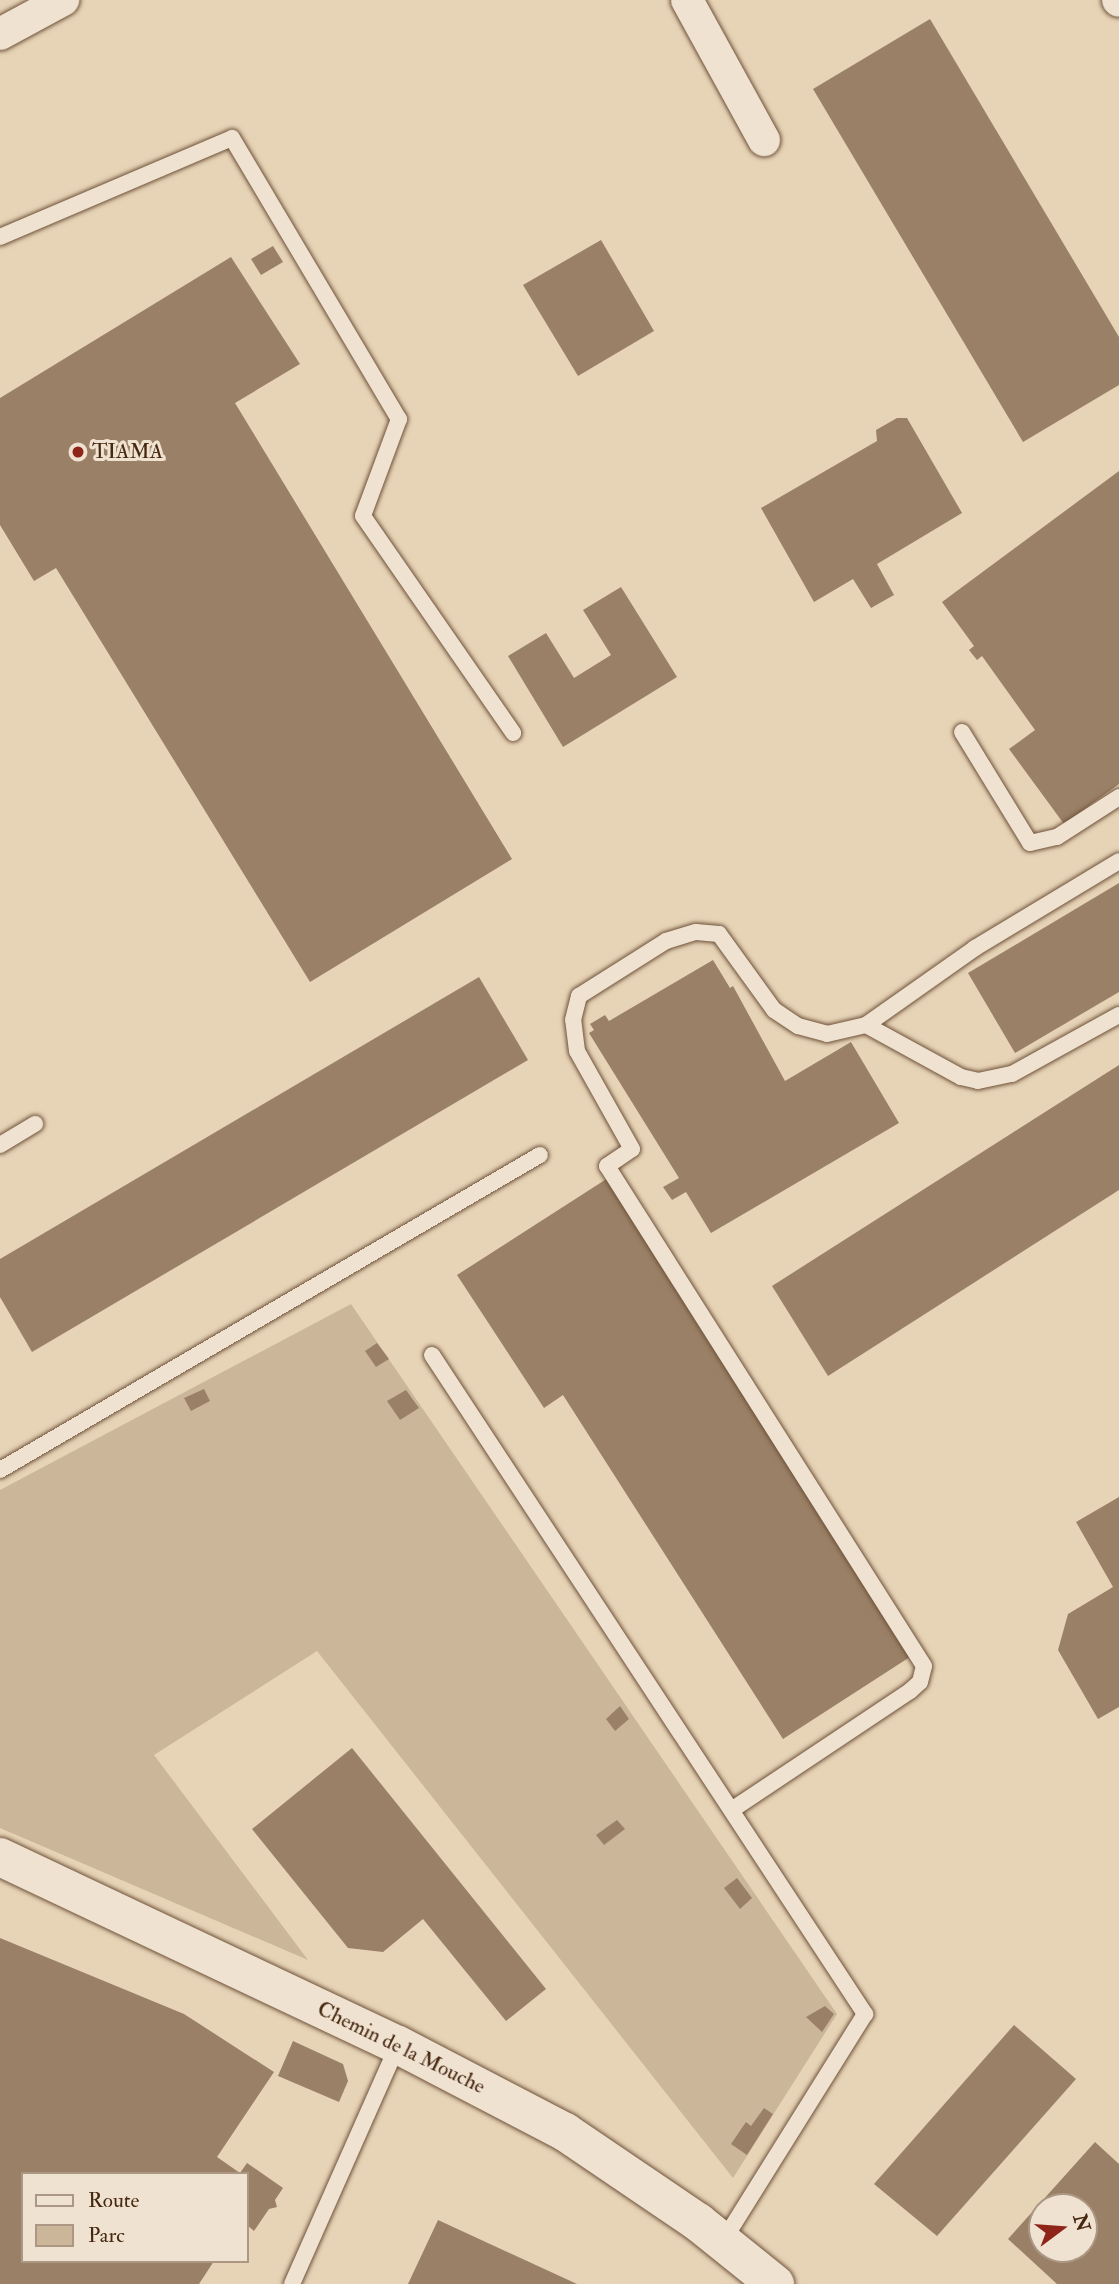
<!DOCTYPE html>
<style>
body{margin:0}
#map{position:relative;width:1119px;height:2284px;overflow:hidden;background:#e7d3b6;font-family:"IM FELL Double Pica",serif}
div>[style]{position:absolute}
[style*='--x']{left:calc(var(--x)*1px);top:calc(var(--y)*1px);width:calc(var(--w)*1px);rotate:calc(var(--a)*1deg)}
.green>*{inset:0;background:#ccb69a}
.building>*{inset:0;background:#9a8066}
.roads{filter:drop-shadow(0 0 2px #6e523a) drop-shadow(0 0 2px #6e523a)}
.lane>*{height:16px;margin:-8px;padding:0 8px;transform-origin:8px;border-radius:8px;background:#efe2d0}
.street>*{height:32px;margin:-16px;padding:0 16px;transform-origin:16px;border-radius:16px;background:#efe2d0}
.secondary>*{height:38px;margin:-19px;padding:0 19px;transform-origin:19px;border-radius:19px;background:#efe2d0}
.dots>*{width:19px;height:19px;translate:-50% -50%;box-sizing:border-box;border:4px solid #efe2d0;border-radius:50%}
span{translate:-50% -50%;white-space:nowrap;text-align:center;line-height:1.15;-webkit-text-stroke:6px #efe2d0;paint-order:stroke}
.poi-label{font-size:21px;color:#462710}
.left{translate:0 -50%;text-align:left}
.street-label{font-size:21px;color:#462710}
.legend{position:absolute;left:21px;top:2172px;width:228px;height:91px;box-sizing:border-box;background:#efe2d0;border:2px solid #ab9783;margin:0;padding:9px 12px;list-style:none;font-size:21px;color:#462710}
.legend li{display:flex;align-items:center;gap:14px;height:35px}
.legend b{width:35px;border:2px solid #ab9783}
.north{position:absolute;left:1028px;top:2193px;width:70px;height:70px;box-sizing:border-box;background:#efe2d0;border:2px solid #ab9783;border-radius:50%;rotate:74deg;font-size:19px;font-weight:700;line-height:28px;text-align:center;color:#462710}
.north::after{content:'';display:block;margin:auto;width:24px;height:32px;background:#8f2418;clip-path:polygon(50% 0,100% 100%,50% 72%,0 100%)}
</style>
<div id="map">
<div class="green">
<div style="clip-path:polygon(351px 1304px,837px 2014px,733px 2178px,317px 1651px,154px 1755px,308px 1960px,0 1828px,0 1490px)"></div>
</div>
<div class="building">
<div style="clip-path:polygon(930px 19px,1119px 337px,1119px 385px,1023px 442px,813px 89px)"></div>
<div style="clip-path:polygon(601px 240px,654px 331px,578px 376px,523px 285px)"></div>
<div style="clip-path:polygon(273px 246px,283px 262px,261px 275px,251px 259px)"></div>
<div style="clip-path:polygon(231px 257px,300px 364px,235px 403px,512px 859px,310px 982px,56px 568px,34px 581px,0 525px,0 398px)"></div>
<div style="clip-path:polygon(897px 418px,907px 418px,962px 513px,877px 564px,894px 595px,871px 608px,853px 579px,814px 602px,761px 508px,877px 441px,876px 430px)"></div>
<div style="clip-path:polygon(1119px 471px,1119px 784px,1064px 824px,1009px 749px,1035px 730px,982px 656px,977px 660px,969px 650px,974px 646px,942px 602px)"></div>
<div style="clip-path:polygon(621px 587px,677px 677px,563px 747px,508px 656px,546px 633px,574px 678px,611px 655px,583px 610px)"></div>
<div style="clip-path:polygon(1119px 883px,1119px 992px,1015px 1053px,968px 973px)"></div>
<div style="clip-path:polygon(713px 960px,730px 988px,733px 986px,785px 1081px,851px 1042px,899px 1123px,711px 1233px,686px 1192px,672px 1200px,663px 1187px,679px 1178px,589px 1033px,594px 1030px,590px 1024px,605px 1015px,609px 1021px)"></div>
<div style="clip-path:polygon(479px 977px,528px 1060px,32px 1352px,0 1297px,0 1259px)"></div>
<div style="clip-path:polygon(1119px 1065px,1119px 1190px,828px 1376px,772px 1286px)"></div>
<div style="clip-path:polygon(608px 1178px,913px 1655px,783px 1739px,563px 1395px,544px 1408px,457px 1275px)"></div>
<div style="clip-path:polygon(377px 1343px,389px 1359px,376px 1367px,365px 1351px)"></div>
<div style="clip-path:polygon(204px 1389px,210px 1401px,191px 1411px,184px 1398px)"></div>
<div style="clip-path:polygon(406px 1390px,419px 1408px,400px 1420px,387px 1401px)"></div>
<div style="clip-path:polygon(1119px 1497px,1119px 1707px,1098px 1719px,1058px 1650px,1068px 1614px,1113px 1587px,1076px 1522px)"></div>
<div style="clip-path:polygon(620px 1706px,629px 1719px,615px 1731px,606px 1719px)"></div>
<div style="clip-path:polygon(352px 1748px,546px 1989px,506px 2021px,423px 1919px,383px 1952px,348px 1948px,252px 1829px)"></div>
<div style="clip-path:polygon(617px 1820px,625px 1829px,604px 1845px,596px 1835px)"></div>
<div style="clip-path:polygon(737px 1878px,752px 1898px,740px 1909px,724px 1888px)"></div>
<div style="clip-path:polygon(0 1938px,184px 2014px,274px 2072px,217px 2157px,240px 2173px,247px 2163px,283px 2188px,275px 2200px,277px 2207px,269px 2209px,254px 2231px,247px 2225px,247px 2174px,23px 2174px,23px 2261px,214px 2261px,199px 2284px,0 2284px)"></div>
<div style="clip-path:polygon(825px 2006px,834px 2014px,822px 2032px,806px 2017px)"></div>
<div style="clip-path:polygon(1014px 2025px,1076px 2079px,937px 2236px,874px 2184px)"></div>
<div style="clip-path:polygon(293px 2041px,343px 2064px,348px 2081px,339px 2102px,278px 2076px)"></div>
<div style="clip-path:polygon(764px 2108px,773px 2114px,747px 2155px,731px 2144px,746px 2122px,751px 2126px)"></div>
<div style="clip-path:polygon(evenodd,1095px 2142px,1119px 2164px,1119px 2284px,1057px 2284px,1008px 2239px,1095px 2142px,1042px 2207px,1084px 2207px,1084px 2249px,1042px 2249px,1042px 2207px)"></div>
<div style="clip-path:polygon(438px 2220px,577px 2284px,408px 2284px)"></div>
</div>
<div class="roads">
<div class="lane">
<div style="--x:0;--y:237;--w:252;--a:-23.1"></div>
<div style="--x:232;--y:138;--w:327;--a:59.3"></div>
<div style="--x:399;--y:419;--w:103;--a:110.4"></div>
<div style="--x:363;--y:516;--w:264;--a:55.3"></div>
<div style="--x:962;--y:732;--w:130;--a:58.5"></div>
<div style="--x:1030;--y:843;--w:28;--a:-13"></div>
<div style="--x:1057;--y:837;--w:74;--a:-32.8"></div>
<div style="--x:866;--y:1025;--w:133;--a:-35.2"></div>
<div style="--x:975;--y:948;--w:168;--a:-31.1"></div>
<div style="--x:0;--y:1145;--w:41;--a:-31"></div>
<div style="--x:432;--y:1355;--w:789;--a:56.69"></div>
<div style="--x:865;--y:2014;--w:268;--a:122"></div>
<div style="--x:0;--y:1470;--w:625;--a:-30.26"></div>
<div style="--x:733;--y:1809;--w:213;--a:-33.7"></div>
<div style="--x:910;--y:1691;--w:13;--a:-42"></div>
<div style="--x:920;--y:1682;--w:16;--a:-76"></div>
<div style="--x:924;--y:1666;--w:592;--a:-122.37"></div>
<div style="--x:607;--y:1166;--w:30;--a:-34"></div>
<div style="--x:632;--y:1149;--w:112;--a:-119.3"></div>
<div style="--x:577;--y:1051;--w:31;--a:-97"></div>
<div style="--x:573;--y:1020;--w:25;--a:-76"></div>
<div style="--x:579;--y:996;--w:103;--a:-32.3"></div>
<div style="--x:666;--y:941;--w:31;--a:-17"></div>
<div style="--x:696;--y:932;--w:23;--a:5"></div>
<div style="--x:719;--y:934;--w:94;--a:54.1"></div>
<div style="--x:774;--y:1010;--w:29;--a:34"></div>
<div style="--x:798;--y:1026;--w:30;--a:15"></div>
<div style="--x:827;--y:1034;--w:40;--a:-13"></div>
<div style="--x:866;--y:1025;--w:108;--a:28.7"></div>
<div style="--x:961;--y:1077;--w:17;--a:13"></div>
<div style="--x:978;--y:1081;--w:35;--a:-12"></div>
<div style="--x:1012;--y:1074;--w:122;--a:-28.9"></div>
<div style="--x:292;--y:2284;--w:261;--a:-66.1"></div>
</div>
<div class="street">
<div style="--x:687;--y:0;--w:160;--a:61.2"></div>
<div style="--x:1118;--y:0;--w:1;--a:45"></div>
<div style="--x:0;--y:34;--w:72;--a:-28.4"></div>
</div>
<div class="secondary">
<div style="--x:0;--y:1857;--w:440;--a:25.3"></div>
<div style="--x:398;--y:2045;--w:188;--a:27.5"></div>
<div style="--x:565;--y:2132;--w:161;--a:34.1"></div>
<div style="--x:698;--y:2222;--w:99;--a:38.8"></div>
</div>
</div>
<div class="dots">
<div style="left:78px;top:452px;background:#8f2418"></div>
</div>
<div class="poi-label">
<span class="left" style="left:92px;top:452px">TIAMA</span>
</div>
<div class="street-label">
<span style="left:401px;top:2048px;rotate:26deg">Chemin de la Mouche</span>
</div>
<ul class="legend">
<li><b style="height:9px;background:#efe2d0"></b>Route</li>
<li><b style="height:19px;background:#ccb69a"></b>Parc</li>
</ul>
<div class="north">N</div>
</div>
